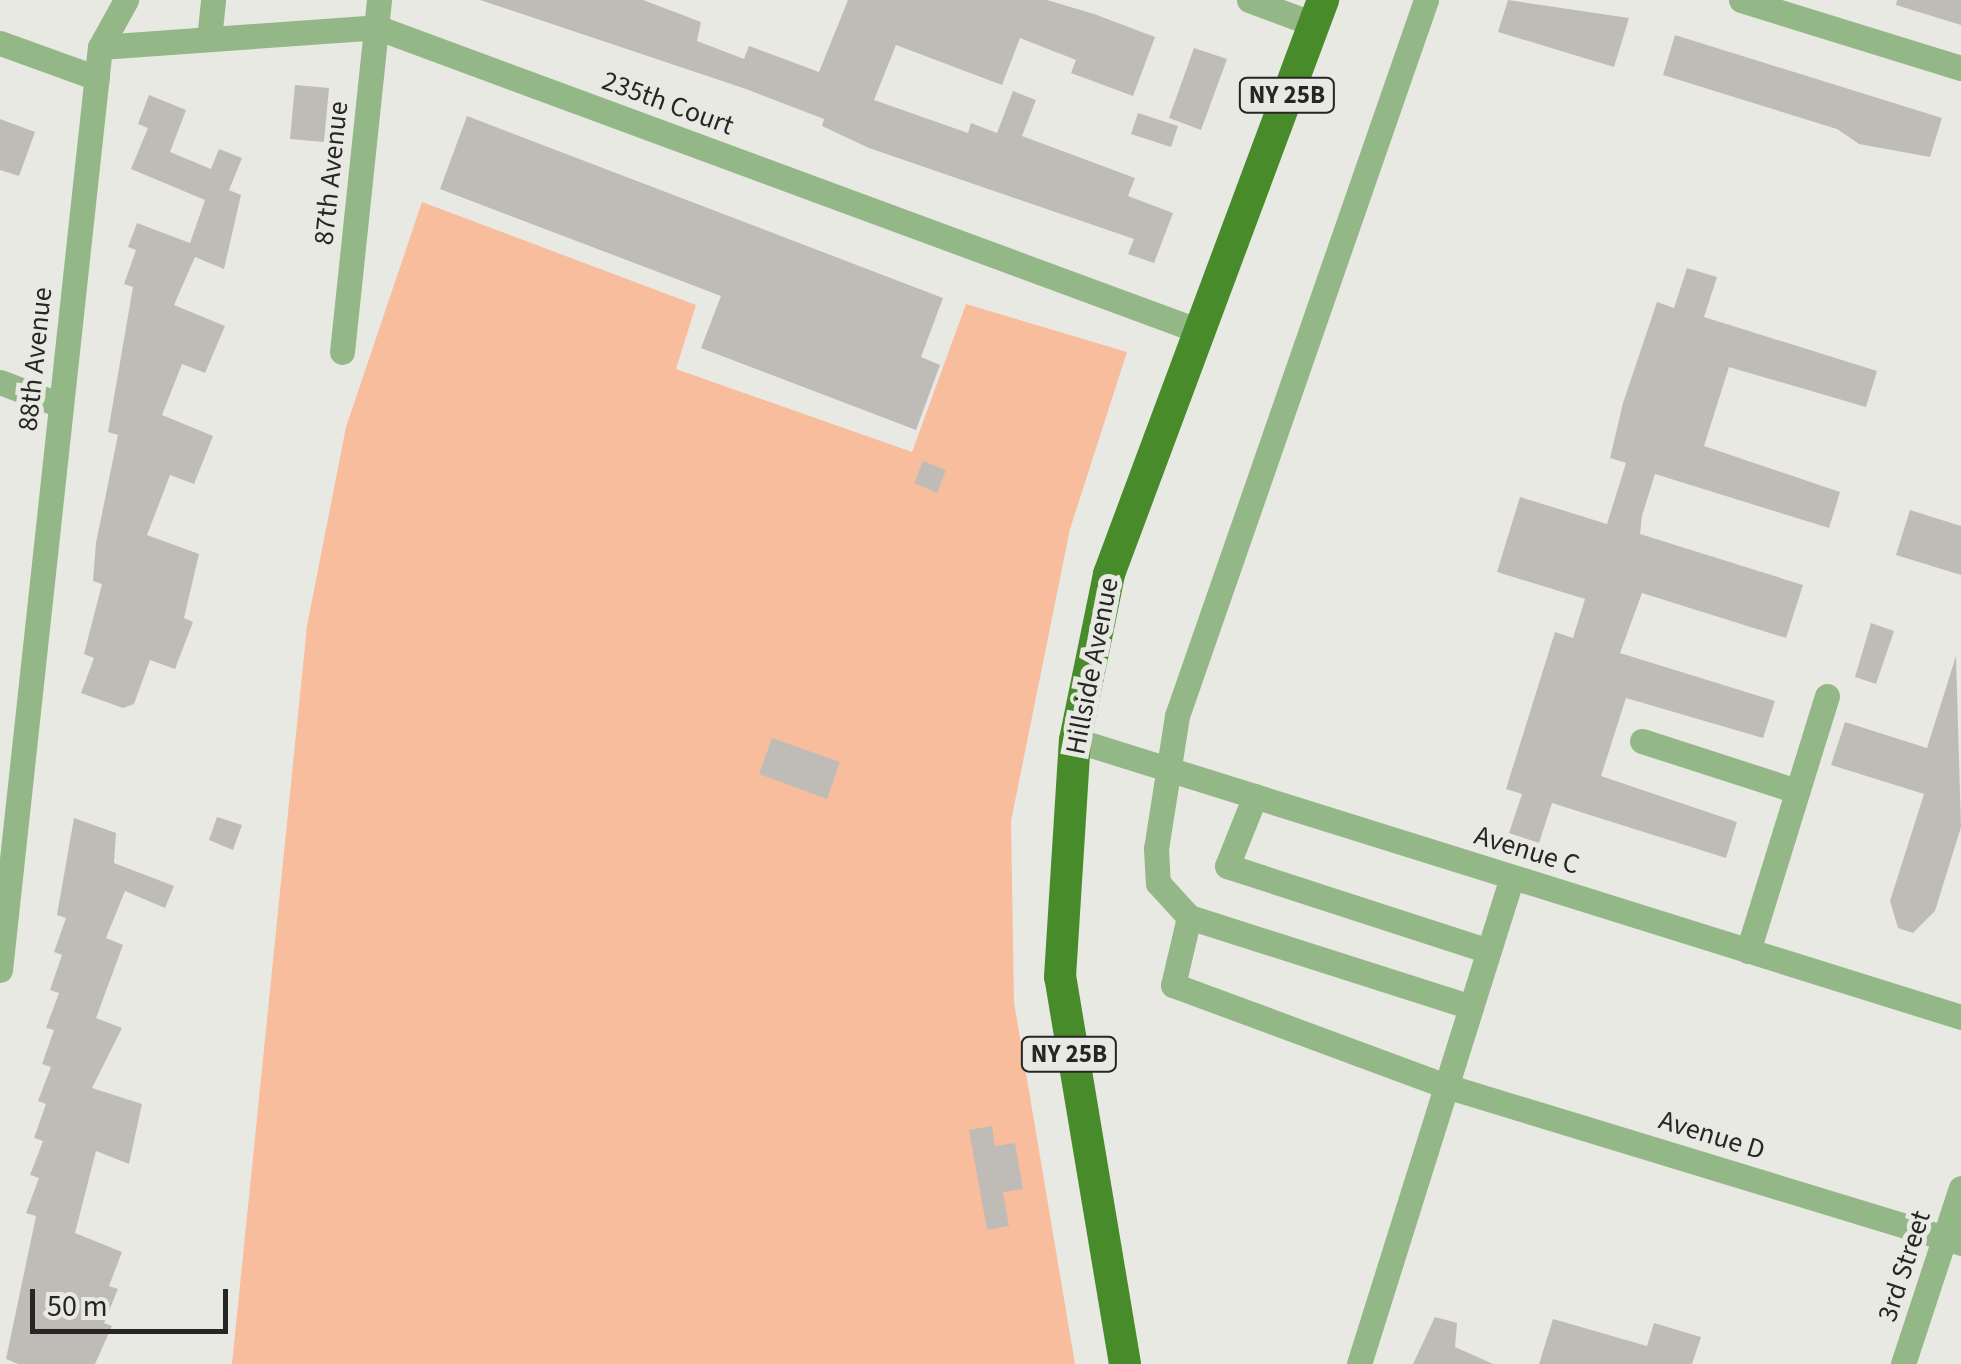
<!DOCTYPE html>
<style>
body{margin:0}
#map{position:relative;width:1961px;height:1364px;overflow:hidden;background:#e9e9e3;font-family:"Source Sans 3",sans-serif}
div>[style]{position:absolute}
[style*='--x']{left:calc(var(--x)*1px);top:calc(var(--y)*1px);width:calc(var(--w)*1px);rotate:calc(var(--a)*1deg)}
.green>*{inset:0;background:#f8bd9d}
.building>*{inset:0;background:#bfbcb7}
.minor>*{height:25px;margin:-12.5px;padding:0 12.5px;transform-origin:12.5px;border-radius:12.5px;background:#94b787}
.major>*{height:32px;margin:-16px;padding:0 16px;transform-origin:16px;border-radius:16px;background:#488b2a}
span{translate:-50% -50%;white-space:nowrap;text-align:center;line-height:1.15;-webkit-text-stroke:10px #e9e9e3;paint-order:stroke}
.shield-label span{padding:2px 8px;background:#e9e9e3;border:2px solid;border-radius:8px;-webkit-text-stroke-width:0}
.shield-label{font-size:25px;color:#262624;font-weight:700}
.street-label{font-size:28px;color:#262624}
.scale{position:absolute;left:30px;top:1289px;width:198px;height:45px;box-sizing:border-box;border:5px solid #262624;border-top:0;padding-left:12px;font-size:30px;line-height:35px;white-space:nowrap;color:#262624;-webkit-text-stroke:8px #e9e9e3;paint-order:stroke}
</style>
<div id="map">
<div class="green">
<div style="clip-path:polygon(422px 202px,696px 305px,676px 369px,912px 452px,966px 304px,1127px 352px,1070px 529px,1011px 821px,1014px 1002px,1075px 1364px,232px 1364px,307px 626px,346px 427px)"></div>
</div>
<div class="building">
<div style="clip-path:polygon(480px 0,643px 0,701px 22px,697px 41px,744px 59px,749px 46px,819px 72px,848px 0,1047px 0,1094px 14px,1155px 37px,1133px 96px,1071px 73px,1076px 60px,1020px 38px,1002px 85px,896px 45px,874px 100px,968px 133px,971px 123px,997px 133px,1013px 91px,1036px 100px,1022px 136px,1135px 178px,1128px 196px,1173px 213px,1154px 263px,1128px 254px,1134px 239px,869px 148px,822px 126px,824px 119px,746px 89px)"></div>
<div style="clip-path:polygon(1508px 0,1629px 18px,1614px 67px,1498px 32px)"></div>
<div style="clip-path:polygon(1897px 0,1961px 0,1961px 25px,1896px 5px)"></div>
<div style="clip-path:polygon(1675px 35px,1942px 118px,1930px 157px,1859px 144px,1837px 129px,1663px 75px)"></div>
<div style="clip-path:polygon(1194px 48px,1227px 59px,1201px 130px,1169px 118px)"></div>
<div style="clip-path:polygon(295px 85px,329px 88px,324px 142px,290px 139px)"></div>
<div style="clip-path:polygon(149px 95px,186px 110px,170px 152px,211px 169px,219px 149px,242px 158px,229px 190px,241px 195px,224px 269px,195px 257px,174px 305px,225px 326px,205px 373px,182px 364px,162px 415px,213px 436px,194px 484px,170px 475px,147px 535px,199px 554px,184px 618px,193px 622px,175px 669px,150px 660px,134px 704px,123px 708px,81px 693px,94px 658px,84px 654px,102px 584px,93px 581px,96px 543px,118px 435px,108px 432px,133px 287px,124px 284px,136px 250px,128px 247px,137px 223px,190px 243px,205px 200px,131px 169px,148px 128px,138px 124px)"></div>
<div style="clip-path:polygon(1138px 113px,1178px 126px,1171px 147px,1131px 134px)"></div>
<div style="clip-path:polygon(467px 116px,943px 298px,921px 357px,940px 365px,916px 430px,701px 348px,721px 296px,440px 189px)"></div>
<div style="clip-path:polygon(0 119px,35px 132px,19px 176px,0 170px)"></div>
<div style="clip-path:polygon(1687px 268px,1717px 277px,1704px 317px,1877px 371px,1866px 407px,1729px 367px,1704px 446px,1840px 492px,1829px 528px,1655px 474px,1642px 516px,1640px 534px,1803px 585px,1786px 638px,1642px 593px,1620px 653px,1775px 701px,1763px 738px,1626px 698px,1601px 776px,1737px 822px,1726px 858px,1552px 803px,1539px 843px,1509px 833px,1522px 794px,1506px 789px,1555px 632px,1573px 638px,1585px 599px,1497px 572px,1520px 497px,1607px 524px,1626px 463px,1610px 458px,1623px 403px,1657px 302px,1674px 308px)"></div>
<div style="clip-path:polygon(923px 461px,946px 470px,937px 493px,914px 483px)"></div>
<div style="clip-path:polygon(1910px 510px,1961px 526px,1961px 575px,1896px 555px)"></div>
<div style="clip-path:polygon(1871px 623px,1894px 631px,1876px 684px,1855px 677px)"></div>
<div style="clip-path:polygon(1956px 656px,1961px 827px,1935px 911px,1913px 933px,1898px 928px,1890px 901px,1924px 794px,1831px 765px,1845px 722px,1927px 748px)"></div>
<div style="clip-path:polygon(772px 738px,840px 762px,827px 799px,759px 774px)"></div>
<div style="clip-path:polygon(217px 817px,242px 825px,233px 850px,209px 840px)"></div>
<div style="clip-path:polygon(74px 818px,116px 833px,114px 863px,174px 886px,165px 908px,125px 891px,106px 938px,123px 945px,96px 1018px,122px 1028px,92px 1088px,142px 1104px,129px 1164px,96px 1151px,75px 1233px,122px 1252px,109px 1286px,118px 1289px,104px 1323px,112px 1326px,95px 1364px,18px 1364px,6px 1359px,36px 1216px,26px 1213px,39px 1178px,30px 1175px,43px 1141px,34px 1138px,46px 1104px,38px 1101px,51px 1067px,42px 1064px,54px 1030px,46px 1028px,59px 993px,50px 990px,62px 955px,54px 952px,66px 918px,57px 915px)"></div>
<div style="clip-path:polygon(992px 1126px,995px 1146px,1015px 1143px,1023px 1189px,1003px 1192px,1009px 1226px,987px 1230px,969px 1130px)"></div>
<div style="clip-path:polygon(1435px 1317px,1457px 1323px,1455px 1347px,1493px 1364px,1413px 1364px)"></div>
<div style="clip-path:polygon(1553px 1319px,1647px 1346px,1654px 1323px,1701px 1337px,1692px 1364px,1539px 1364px)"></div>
</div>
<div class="minor">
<div style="--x:1249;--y:0;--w:69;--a:20.3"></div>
<div style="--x:1426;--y:0;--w:758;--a:109.18"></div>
<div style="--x:1177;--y:716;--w:134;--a:99"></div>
<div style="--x:1156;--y:848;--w:35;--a:87"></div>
<div style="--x:1158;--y:883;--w:46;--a:47.6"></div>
<div style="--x:1189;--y:917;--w:296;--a:17.7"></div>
<div style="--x:1741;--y:0;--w:230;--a:17.2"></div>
<div style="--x:209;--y:39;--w:39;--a:-84"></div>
<div style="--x:0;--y:43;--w:103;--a:19.8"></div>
<div style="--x:100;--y:47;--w:277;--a:-4.1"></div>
<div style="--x:376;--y:27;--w:877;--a:20.27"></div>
<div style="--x:342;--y:352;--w:354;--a:-84"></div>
<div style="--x:0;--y:382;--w:64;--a:21"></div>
<div style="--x:1075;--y:740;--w:928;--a:17.36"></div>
<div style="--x:1642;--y:741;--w:163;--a:17.9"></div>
<div style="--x:1255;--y:796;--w:75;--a:111.8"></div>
<div style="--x:1227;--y:866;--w:274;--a:18"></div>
<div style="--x:1189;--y:917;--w:70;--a:103.2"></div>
<div style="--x:1173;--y:985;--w:291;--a:20.3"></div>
<div style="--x:1446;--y:1086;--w:538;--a:16.95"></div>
<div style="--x:1748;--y:951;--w:267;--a:-72.8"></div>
<div style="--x:0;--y:970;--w:928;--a:-83.82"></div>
<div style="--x:100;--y:47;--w:54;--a:-61"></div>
<div style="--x:1359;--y:1364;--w:510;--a:-72.56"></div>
<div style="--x:1903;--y:1364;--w:185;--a:-71.8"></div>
</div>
<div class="major">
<div style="--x:1125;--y:1364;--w:392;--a:-99.5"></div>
<div style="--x:1060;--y:977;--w:237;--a:-86.4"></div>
<div style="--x:1075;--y:740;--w:169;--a:-78.4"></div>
<div style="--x:1109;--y:574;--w:613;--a:-69.55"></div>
</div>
<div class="shield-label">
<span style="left:1287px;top:95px">NY 25B</span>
<span style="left:1069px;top:1054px">NY 25B</span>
</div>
<div class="street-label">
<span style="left:668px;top:103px;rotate:20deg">235th Court</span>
<span style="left:331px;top:173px;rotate:-84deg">87th Avenue</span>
<span style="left:35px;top:359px;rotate:-84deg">88th Avenue</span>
<span style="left:1092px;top:666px;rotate:-79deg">Hillside Avenue</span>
<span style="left:1527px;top:850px;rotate:17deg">Avenue C</span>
<span style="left:1712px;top:1135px;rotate:17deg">Avenue D</span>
<span style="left:1904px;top:1266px;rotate:-72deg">3rd Street</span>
</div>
<div class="scale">50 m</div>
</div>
